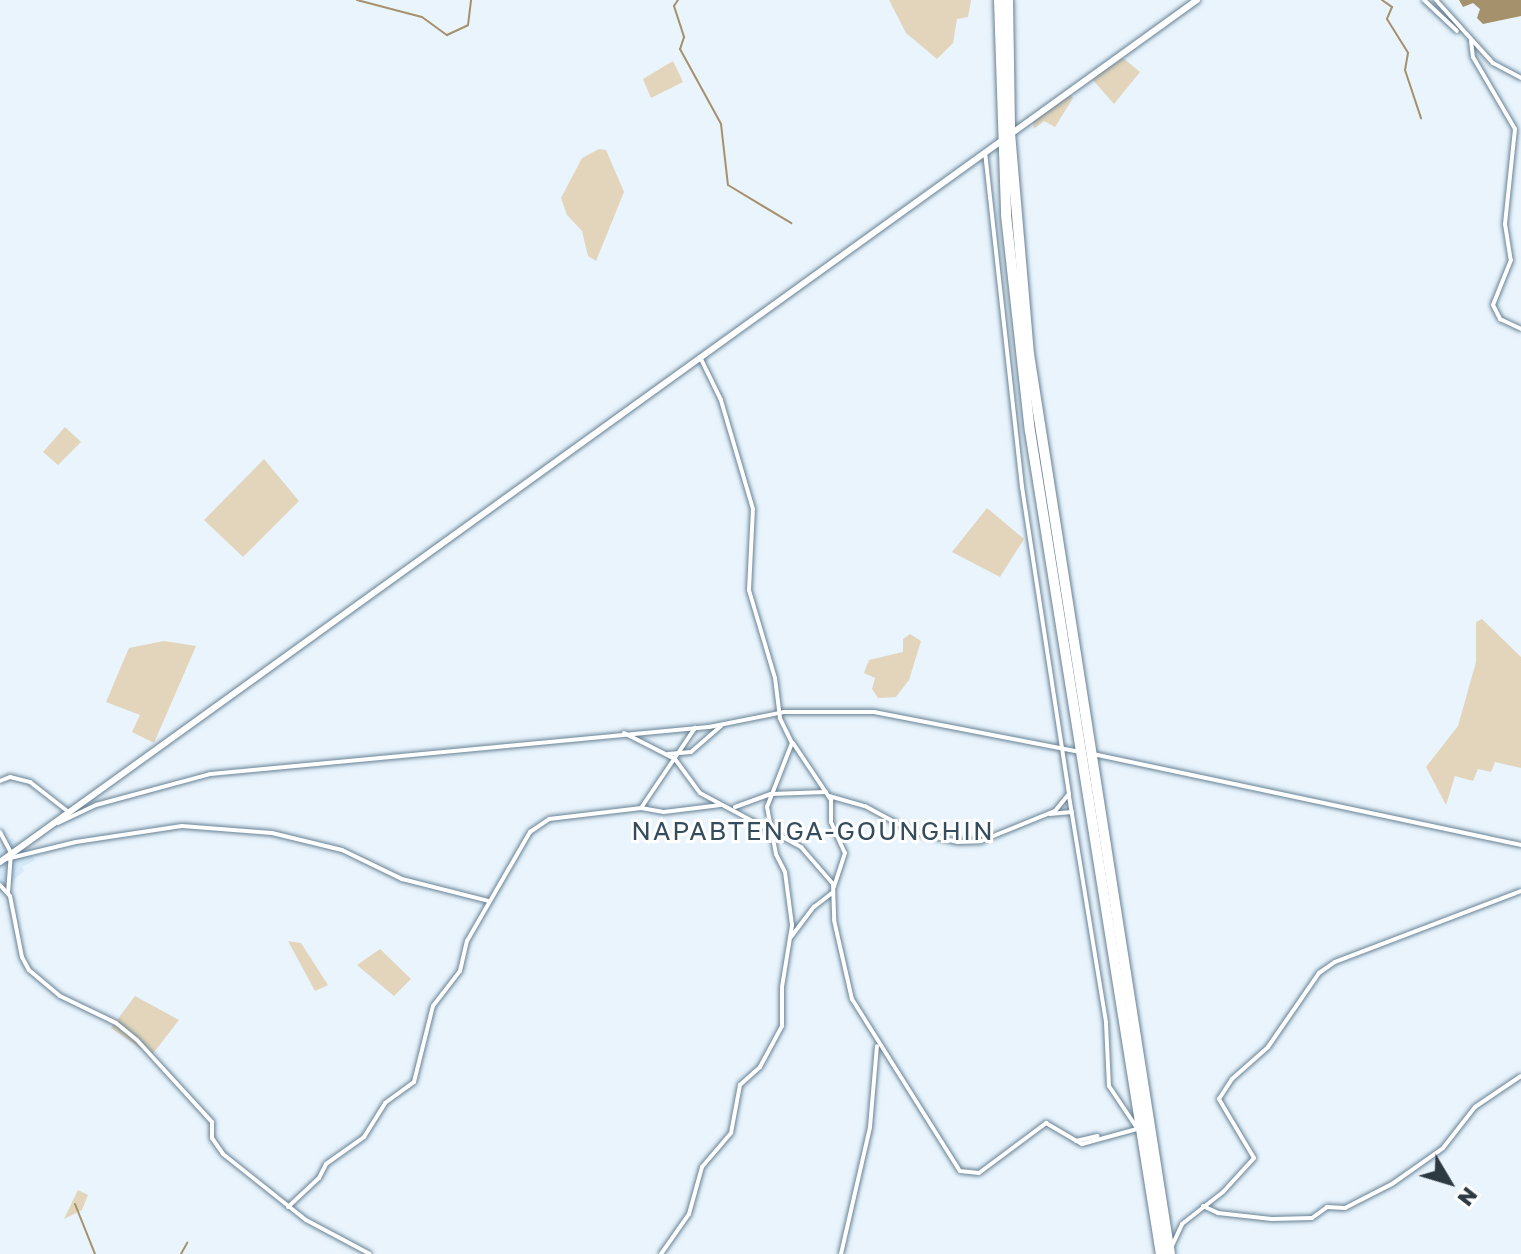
<!DOCTYPE html>
<style>
body{margin:0}
#map{position:relative;width:1521px;height:1254px;overflow:hidden;background:#e9f4fd;font-family:"Golos Text",sans-serif}
div>[style]{position:absolute}
[style*='--x']{left:calc(var(--x)*1px);top:calc(var(--y)*1px);width:calc(var(--w)*1px);rotate:calc(var(--a)*1deg)}
.built>*{inset:0;background:#d6ebfa}
.green>*{inset:0;background:#e3d5bc}
.water>*{inset:0;background:#a5916c}
.stream>*{height:2px;margin:-1px;padding:0 1px;transform-origin:1px;border-radius:1px;background:#a5916c}
.roads{filter:drop-shadow(0 0 2px #668093) drop-shadow(0 0 2px #668093)}
.street>*{height:4px;margin:-2px;padding:0 2px;transform-origin:2px;border-radius:2px;background:#fff}
.secondary>*{height:6px;margin:-3px;padding:0 3px;transform-origin:3px;border-radius:3px;background:#fff}
.highway>*{height:10px;margin:-5px;padding:0 5px;transform-origin:5px;border-radius:5px;background:#fff}
span{translate:-50% -50%;white-space:nowrap;text-align:center;line-height:1.15;-webkit-text-stroke:6px #fff;paint-order:stroke}
.quarter-label{font-size:26px;color:#344c5d;letter-spacing:2px}
.north{position:absolute;left:1409px;top:1142px;width:80px;height:80px;-webkit-text-stroke:6px #fff;paint-order:stroke;rotate:128deg;font-size:22px;font-weight:700;line-height:32px;text-align:center;color:#2e3a42}
.north::after{content:'';display:block;margin:auto;width:28px;height:36px;background:#2e3a42;clip-path:polygon(50% 0,100% 100%,50% 72%,0 100%)}
</style>
<div id="map">
<div class="built">
<div style="clip-path:polygon(12px 838px,36px 860px,22px 867px,24px 871px,0 893px,0 847px)"></div>
</div>
<div class="green">
<div style="clip-path:polygon(889px 0,971px 0,968px 17px,957px 19px,953px 43px,937px 59px,906px 33px)"></div>
<div style="clip-path:polygon(1123px 58px,1140px 72px,1114px 104px,1092px 79px)"></div>
<div style="clip-path:polygon(673px 61px,683px 82px,651px 98px,643px 79px)"></div>
<div style="clip-path:polygon(1069px 94px,1073px 98px,1055px 127px,1044px 121px,1034px 129px,1033px 121px)"></div>
<div style="clip-path:polygon(599px 149px,606px 150px,624px 192px,596px 261px,588px 256px,582px 231px,567px 215px,561px 198px,582px 158px)"></div>
<div style="clip-path:polygon(65px 427px,81px 442px,58px 465px,43px 452px)"></div>
<div style="clip-path:polygon(264px 459px,299px 501px,243px 557px,204px 520px)"></div>
<div style="clip-path:polygon(987px 508px,1024px 539px,1000px 577px,952px 552px)"></div>
<div style="clip-path:polygon(1482px 619px,1521px 657px,1521px 768px,1495px 762px,1491px 772px,1478px 769px,1473px 781px,1455px 776px,1446px 805px,1426px 767px,1458px 726px,1476px 662px,1476px 622px)"></div>
<div style="clip-path:polygon(910px 634px,921px 641px,909px 680px,896px 697px,878px 698px,872px 689px,875px 678px,864px 673px,869px 660px,903px 652px,903px 639px)"></div>
<div style="clip-path:polygon(164px 641px,196px 646px,154px 743px,132px 732px,140px 715px,106px 702px,129px 648px)"></div>
<div style="clip-path:polygon(288px 941px,301px 943px,328px 985px,315px 991px)"></div>
<div style="clip-path:polygon(380px 949px,411px 979px,394px 996px,357px 965px)"></div>
<div style="clip-path:polygon(135px 996px,179px 1020px,151px 1056px,111px 1028px)"></div>
<div style="clip-path:polygon(78px 1190px,88px 1195px,82px 1210px,64px 1219px)"></div>
</div>
<div class="water">
<div style="clip-path:polygon(1459px 0,1521px 0,1521px 16px,1483px 24px,1477px 18px,1480px 9px,1473px 3px,1463px 7px)"></div>
</div>
<div class="stream">
<div style="--x:357;--y:0;--w:67;--a:14.7"></div>
<div style="--x:422;--y:17;--w:31;--a:36"></div>
<div style="--x:447;--y:35;--w:23;--a:-25"></div>
<div style="--x:468;--y:25;--w:25;--a:-83"></div>
<div style="--x:678;--y:0;--w:7;--a:124"></div>
<div style="--x:674;--y:6;--w:33;--a:72"></div>
<div style="--x:684;--y:37;--w:13;--a:108"></div>
<div style="--x:680;--y:49;--w:85;--a:61.3"></div>
<div style="--x:721;--y:124;--w:61;--a:83.5"></div>
<div style="--x:728;--y:185;--w:74;--a:31.1"></div>
<div style="--x:1382;--y:0;--w:12;--a:35"></div>
<div style="--x:1392;--y:7;--w:13;--a:113"></div>
<div style="--x:1387;--y:19;--w:40;--a:58"></div>
<div style="--x:1408;--y:53;--w:17;--a:100"></div>
<div style="--x:1405;--y:70;--w:51;--a:71.6"></div>
<div style="--x:75;--y:1204;--w:54;--a:68.2"></div>
<div style="--x:181;--y:1254;--w:13;--a:-61"></div>
</div>
<div class="roads">
<div class="street">
<div style="--x:1424;--y:0;--w:45;--a:43.2"></div>
<div style="--x:1436;--y:0;--w:85;--a:47.9"></div>
<div style="--x:1493;--y:63;--w:32;--a:28"></div>
<div style="--x:1471;--y:41;--w:16;--a:83"></div>
<div style="--x:1473;--y:57;--w:83;--a:59.7"></div>
<div style="--x:1515;--y:129;--w:96;--a:96"></div>
<div style="--x:1505;--y:224;--w:36;--a:81"></div>
<div style="--x:1511;--y:260;--w:48;--a:111.8"></div>
<div style="--x:1493;--y:305;--w:16;--a:63"></div>
<div style="--x:1500;--y:319;--w:23;--a:25"></div>
<div style="--x:624;--y:733;--w:57;--a:27"></div>
<div style="--x:675;--y:759;--w:42;--a:53.7"></div>
<div style="--x:700;--y:793;--w:115;--a:28.1"></div>
<div style="--x:801;--y:847;--w:49;--a:49.1"></div>
<div style="--x:833;--y:884;--w:36;--a:88"></div>
<div style="--x:834;--y:920;--w:81;--a:77.2"></div>
<div style="--x:852;--y:999;--w:203;--a:57.9"></div>
<div style="--x:960;--y:1171;--w:19;--a:6"></div>
<div style="--x:979;--y:1173;--w:84;--a:-36.7"></div>
<div style="--x:1046;--y:1123;--w:42;--a:30.3"></div>
<div style="--x:1082;--y:1144;--w:57;--a:-15.3"></div>
<div style="--x:793;--y:743;--w:69;--a:56.3"></div>
<div style="--x:831;--y:800;--w:22;--a:90"></div>
<div style="--x:831;--y:822;--w:34;--a:66"></div>
<div style="--x:845;--y:853;--w:36;--a:108"></div>
<div style="--x:668;--y:754;--w:23;--a:-5"></div>
<div style="--x:691;--y:752;--w:40;--a:-41"></div>
<div style="--x:1093;--y:754;--w:438;--a:12"></div>
<div style="--x:0;--y:781;--w:11;--a:-22"></div>
<div style="--x:10;--y:777;--w:21;--a:14"></div>
<div style="--x:30;--y:782;--w:46;--a:37.9"></div>
<div style="--x:829;--y:796;--w:37;--a:16"></div>
<div style="--x:865;--y:806;--w:52;--a:28.5"></div>
<div style="--x:911;--y:831;--w:48;--a:13.2"></div>
<div style="--x:958;--y:842;--w:23;--a:-2"></div>
<div style="--x:981;--y:841;--w:80;--a:-22.1"></div>
<div style="--x:1055;--y:811;--w:22;--a:-51"></div>
<div style="--x:1069;--y:794;--w:311;--a:-98.7"></div>
<div style="--x:1022;--y:487;--w:336;--a:-96.3"></div>
<div style="--x:1069;--y:796;--w:230;--a:80.7"></div>
<div style="--x:1106;--y:1023;--w:63;--a:87.3"></div>
<div style="--x:1109;--y:1086;--w:54;--a:56.3"></div>
<div style="--x:735;--y:807;--w:38;--a:-20"></div>
<div style="--x:771;--y:794;--w:55;--a:-2.1"></div>
<div style="--x:641;--y:808;--w:23;--a:10"></div>
<div style="--x:664;--y:812;--w:57;--a:-7"></div>
<div style="--x:1050;--y:814;--w:22;--a:-5"></div>
<div style="--x:58;--y:823;--w:42;--a:-25.3"></div>
<div style="--x:96;--y:805;--w:118;--a:-15.2"></div>
<div style="--x:210;--y:774;--w:501;--a:-5.38"></div>
<div style="--x:709;--y:727;--w:76;--a:-11.3"></div>
<div style="--x:784;--y:712;--w:90;--a:0"></div>
<div style="--x:874;--y:712;--w:210;--a:11"></div>
<div style="--x:0;--y:832;--w:24;--a:62"></div>
<div style="--x:11;--y:853;--w:40;--a:94.3"></div>
<div style="--x:2;--y:860;--w:76;--a:-13.7"></div>
<div style="--x:76;--y:842;--w:107;--a:-8.6"></div>
<div style="--x:182;--y:826;--w:90;--a:4.4"></div>
<div style="--x:272;--y:833;--w:72;--a:13.7"></div>
<div style="--x:342;--y:850;--w:67;--a:25.8"></div>
<div style="--x:402;--y:879;--w:90;--a:14.2"></div>
<div style="--x:0;--y:885;--w:15;--a:48"></div>
<div style="--x:10;--y:896;--w:62;--a:78.9"></div>
<div style="--x:22;--y:957;--w:15;--a:62"></div>
<div style="--x:29;--y:970;--w:40;--a:40"></div>
<div style="--x:60;--y:996;--w:62;--a:25.7"></div>
<div style="--x:116;--y:1023;--w:27;--a:39"></div>
<div style="--x:137;--y:1040;--w:111;--a:47.6"></div>
<div style="--x:212;--y:1122;--w:16;--a:90"></div>
<div style="--x:212;--y:1138;--w:19;--a:55"></div>
<div style="--x:223;--y:1154;--w:106;--a:38.5"></div>
<div style="--x:306;--y:1220;--w:72;--a:28"></div>
<div style="--x:791;--y:937;--w:38;--a:-53"></div>
<div style="--x:814;--y:907;--w:24;--a:-38"></div>
<div style="--x:1076;--y:1141;--w:22;--a:-13"></div>
<div style="--x:1203;--y:1206;--w:17;--a:25"></div>
<div style="--x:1218;--y:1213;--w:54;--a:6.3"></div>
<div style="--x:1272;--y:1219;--w:40;--a:-1.4"></div>
<div style="--x:1312;--y:1218;--w:19;--a:-36"></div>
<div style="--x:1327;--y:1207;--w:18;--a:3"></div>
<div style="--x:1345;--y:1208;--w:53;--a:-27.1"></div>
<div style="--x:1392;--y:1184;--w:62;--a:-35.2"></div>
<div style="--x:1443;--y:1148;--w:52;--a:-52"></div>
<div style="--x:1475;--y:1107;--w:55;--a:-34"></div>
<div style="--x:288;--y:1207;--w:42;--a:-43.1"></div>
<div style="--x:319;--y:1178;--w:16;--a:-63"></div>
<div style="--x:326;--y:1164;--w:47;--a:-35.4"></div>
<div style="--x:364;--y:1137;--w:40;--a:-58"></div>
<div style="--x:385;--y:1103;--w:36;--a:-36"></div>
<div style="--x:414;--y:1082;--w:78;--a:-76"></div>
<div style="--x:433;--y:1006;--w:44;--a:-52.4"></div>
<div style="--x:460;--y:971;--w:31;--a:-77"></div>
<div style="--x:467;--y:941;--w:126;--a:-60"></div>
<div style="--x:530;--y:832;--w:23;--a:-34"></div>
<div style="--x:549;--y:819;--w:93;--a:-6.8"></div>
<div style="--x:641;--y:808;--w:97;--a:-56"></div>
<div style="--x:1171;--y:1248;--w:26;--a:-65"></div>
<div style="--x:1182;--y:1224;--w:52;--a:-38"></div>
<div style="--x:1223;--y:1192;--w:46;--a:-47.6"></div>
<div style="--x:1254;--y:1158;--w:69;--a:-120.7"></div>
<div style="--x:1219;--y:1099;--w:24;--a:-57"></div>
<div style="--x:1232;--y:1079;--w:48;--a:-41.6"></div>
<div style="--x:1268;--y:1047;--w:90;--a:-55.4"></div>
<div style="--x:1319;--y:973;--w:19;--a:-35"></div>
<div style="--x:1335;--y:962;--w:199;--a:-20.9"></div>
<div style="--x:661;--y:1254;--w:49;--a:-55"></div>
<div style="--x:689;--y:1214;--w:49;--a:-74.5"></div>
<div style="--x:702;--y:1167;--w:45;--a:-49.5"></div>
<div style="--x:731;--y:1133;--w:49;--a:-79.4"></div>
<div style="--x:740;--y:1085;--w:27;--a:-42"></div>
<div style="--x:760;--y:1067;--w:47;--a:-61.8"></div>
<div style="--x:782;--y:1026;--w:39;--a:-90"></div>
<div style="--x:782;--y:987;--w:63;--a:-80.8"></div>
<div style="--x:792;--y:925;--w:53;--a:-97.5"></div>
<div style="--x:785;--y:872;--w:20;--a:-117"></div>
<div style="--x:776;--y:854;--w:48;--a:-100.8"></div>
<div style="--x:767;--y:807;--w:69;--a:-68.7"></div>
<div style="--x:792;--y:743;--w:28;--a:-116"></div>
<div style="--x:780;--y:718;--w:40;--a:-97.1"></div>
<div style="--x:775;--y:678;--w:92;--a:-106.5"></div>
<div style="--x:749;--y:590;--w:81;--a:-87.2"></div>
<div style="--x:753;--y:509;--w:114;--a:-106.4"></div>
<div style="--x:721;--y:400;--w:48;--a:-116"></div>
<div style="--x:841;--y:1254;--w:130;--a:-77.1"></div>
<div style="--x:870;--y:1127;--w:81;--a:-85.1"></div>
</div>
<div class="secondary">
<div style="--x:0;--y:862;--w:1475;--a:-35.76"></div>
</div>
<div class="highway">
<div style="--x:999;--y:0;--w:215;--a:88.1"></div>
<div style="--x:1006;--y:215;--w:217;--a:83.7"></div>
<div style="--x:1030;--y:431;--w:833;--a:80.96"></div>
<div style="--x:1008;--y:0;--w:133;--a:89.1"></div>
<div style="--x:1010;--y:133;--w:222;--a:85.1"></div>
<div style="--x:1029;--y:354;--w:911;--a:81.1"></div>
</div>
</div>
<div class="quarter-label">
<span style="left:813px;top:831px">NAPABTENGA-GOUNGHIN</span>
</div>
<div class="north">N</div>
</div>
